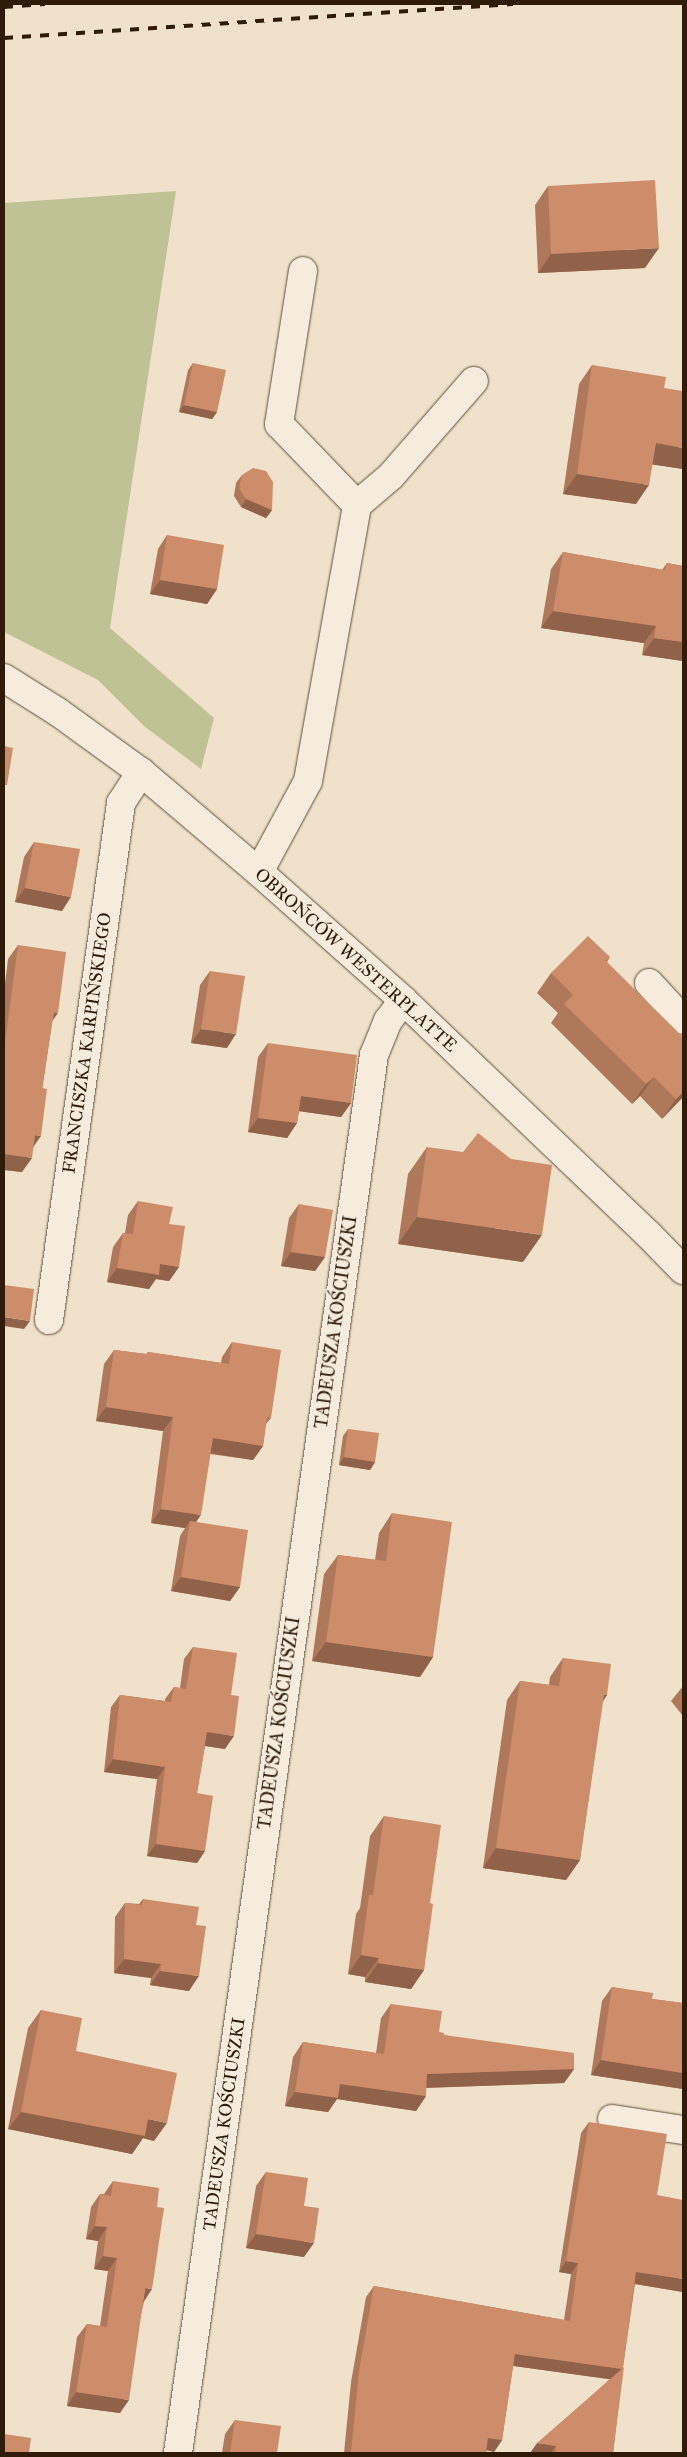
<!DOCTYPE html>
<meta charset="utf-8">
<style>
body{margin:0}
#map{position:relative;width:687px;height:2457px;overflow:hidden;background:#f0e2ca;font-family:"IM FELL Great Primer",serif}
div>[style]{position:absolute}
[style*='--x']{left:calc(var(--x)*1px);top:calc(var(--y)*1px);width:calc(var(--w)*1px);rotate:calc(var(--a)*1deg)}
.green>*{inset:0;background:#bec294}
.roads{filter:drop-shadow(0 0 1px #604d38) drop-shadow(0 0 1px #604d38)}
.minor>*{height:28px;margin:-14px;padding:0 14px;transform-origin:14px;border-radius:14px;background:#f5ecdd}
.rail>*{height:4px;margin-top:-2px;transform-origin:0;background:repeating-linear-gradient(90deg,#301b08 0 9px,transparent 0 18px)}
.wall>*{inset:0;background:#b0785b}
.shaded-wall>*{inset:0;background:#90624a}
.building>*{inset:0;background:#cd8c6a}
span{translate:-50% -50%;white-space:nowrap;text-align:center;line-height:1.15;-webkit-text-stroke:4px #f5ecdd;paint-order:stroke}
.street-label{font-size:18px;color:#301b08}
.frame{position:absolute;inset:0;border:5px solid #301b08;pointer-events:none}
</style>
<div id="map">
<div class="green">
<div style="clip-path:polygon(176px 191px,110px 628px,214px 718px,201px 769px,144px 726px,98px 680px,4px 632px,4px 203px)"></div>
</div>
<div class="roads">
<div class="minor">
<div style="--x:303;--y:271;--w:155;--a:98.9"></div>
<div style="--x:279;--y:424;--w:112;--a:46.1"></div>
<div style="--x:4;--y:678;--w:64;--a:32.2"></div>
<div style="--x:58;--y:712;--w:102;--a:35.9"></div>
<div style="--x:141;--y:772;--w:155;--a:40.3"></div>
<div style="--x:259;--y:872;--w:193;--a:41.6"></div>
<div style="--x:403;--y:1000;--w:340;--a:43.7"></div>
<div style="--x:649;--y:1235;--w:49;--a:45.8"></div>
<div style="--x:259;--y:872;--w:103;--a:-61.7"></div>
<div style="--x:308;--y:781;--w:280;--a:-79.9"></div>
<div style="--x:357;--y:505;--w:45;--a:-40.5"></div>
<div style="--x:391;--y:476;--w:126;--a:-48.9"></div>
<div style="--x:649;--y:983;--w:50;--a:47.4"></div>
<div style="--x:49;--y:1320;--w:522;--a:-82.07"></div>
<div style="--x:121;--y:803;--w:37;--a:-57"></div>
<div style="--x:612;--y:2119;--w:72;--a:8.8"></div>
<div style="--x:178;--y:2453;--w:1412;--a:-82.02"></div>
<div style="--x:374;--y:1055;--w:37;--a:-68"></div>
<div style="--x:388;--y:1021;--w:26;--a:-54"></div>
</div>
</div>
<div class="rail">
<div style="--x:4;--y:7;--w:41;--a:-4.2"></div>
<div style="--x:4;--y:38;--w:510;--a:-3.82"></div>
</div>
<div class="wall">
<div style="clip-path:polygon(548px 186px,645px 268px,538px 273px,535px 205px)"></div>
<div style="clip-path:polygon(193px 363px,217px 412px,212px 419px,179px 412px,188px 370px)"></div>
<div style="clip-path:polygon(592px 365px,664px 388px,683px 469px,652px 464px,636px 504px,563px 494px,579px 384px)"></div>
<div style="clip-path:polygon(242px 475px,272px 510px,266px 518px,241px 507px,234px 496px,236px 483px)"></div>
<div style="clip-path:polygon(167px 535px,217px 589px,207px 604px,150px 594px,158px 549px)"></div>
<div style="clip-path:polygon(563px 552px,662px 570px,667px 563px,683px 566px,683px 661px,642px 655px,644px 643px,541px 628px,551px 569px)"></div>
<div style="clip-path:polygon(34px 842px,62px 911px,15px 902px,24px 857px)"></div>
<div style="clip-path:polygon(18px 945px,52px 1022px,34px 1146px,22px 1172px,4px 1170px,4px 992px,8px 959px)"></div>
<div style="clip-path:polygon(610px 957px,607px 962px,683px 1097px,662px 1119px,640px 1096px,632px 1104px,551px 1023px,558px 1013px,537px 993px,551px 973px)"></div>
<div style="clip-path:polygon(210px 971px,227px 1048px,191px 1043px,200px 985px)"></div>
<div style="clip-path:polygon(268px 1043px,351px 1103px,341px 1117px,299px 1111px,297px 1123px,287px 1138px,248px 1132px,258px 1057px)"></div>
<div style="clip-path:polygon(427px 1147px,523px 1262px,398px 1244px,408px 1174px)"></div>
<div style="clip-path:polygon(138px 1201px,169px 1224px,179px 1267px,169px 1281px,156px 1279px,149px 1289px,107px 1282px,113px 1247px,123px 1233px,125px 1233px,128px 1215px)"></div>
<div style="clip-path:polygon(299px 1204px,325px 1257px,315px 1271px,281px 1266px,289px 1218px)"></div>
<div style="clip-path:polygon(232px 1342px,271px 1418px,266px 1424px,263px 1446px,253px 1460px,210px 1454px,196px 1522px,240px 1587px,230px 1601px,171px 1591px,180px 1536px,185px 1528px,151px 1523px,163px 1431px,96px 1421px,104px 1364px,114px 1350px,146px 1354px,148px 1352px,221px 1363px,222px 1357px)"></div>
<div style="clip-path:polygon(348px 1429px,375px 1462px,370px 1470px,339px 1465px,343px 1436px)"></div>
<div style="clip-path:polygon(392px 1513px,433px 1657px,420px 1677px,312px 1661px,324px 1574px,338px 1555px,375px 1560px,379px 1533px)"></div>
<div style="clip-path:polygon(193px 1647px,231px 1695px,225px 1749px,205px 1746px,197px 1793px,205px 1851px,197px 1863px,147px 1856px,157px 1779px,104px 1772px,111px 1707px,120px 1695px,165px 1701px,165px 1699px,174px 1687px,180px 1688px,184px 1659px)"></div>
<div style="clip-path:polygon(563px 1658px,607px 1695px,602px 1702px,580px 1860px,566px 1880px,483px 1868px,507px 1700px,520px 1681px,549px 1685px,550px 1677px)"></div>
<div style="clip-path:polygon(683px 1686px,683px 1716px,671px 1701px)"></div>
<div style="clip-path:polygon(384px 1816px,430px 1903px,424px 1970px,411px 1989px,365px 1982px,365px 1977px,348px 1974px,356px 1914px,360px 1908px,370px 1836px)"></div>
<div style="clip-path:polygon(143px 1899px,196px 1925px,189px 1991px,150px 1985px,151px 1978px,114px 1973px,115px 1917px,125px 1903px,139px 1904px)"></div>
<div style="clip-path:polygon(612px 1987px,652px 1999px,683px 2003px,683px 2089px,591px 2075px,602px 2001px)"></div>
<div style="clip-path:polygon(391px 2004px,444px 2035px,574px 2069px,564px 2083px,426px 2088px,426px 2096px,416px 2111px,337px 2099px,328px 2112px,285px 2106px,293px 2057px,303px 2042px,376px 2053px,381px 2018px)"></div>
<div style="clip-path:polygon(41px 2010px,76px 2051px,154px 2141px,143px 2138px,132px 2154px,8px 2129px,28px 2028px)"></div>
<div style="clip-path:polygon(589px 2122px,657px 2195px,683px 2292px,635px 2284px,623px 2367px,613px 2453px,530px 2453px,610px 2379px,513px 2366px,502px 2440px,494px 2452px,487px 2450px,486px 2453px,344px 2453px,351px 2382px,366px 2297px,374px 2286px,564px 2320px,571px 2274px,559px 2272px,581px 2133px)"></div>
<div style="clip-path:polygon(266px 2172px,304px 2206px,304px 2257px,246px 2248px,256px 2186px)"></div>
<div style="clip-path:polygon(113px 2181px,144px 2301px,120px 2413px,67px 2406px,77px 2337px,87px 2324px,100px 2326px,108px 2271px,94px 2269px,98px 2241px,86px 2239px,91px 2207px,100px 2194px,104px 2194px)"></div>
<div style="clip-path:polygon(235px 2420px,277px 2453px,222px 2453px,225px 2434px)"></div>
</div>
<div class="shaded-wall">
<div style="clip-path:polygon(659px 248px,645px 268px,538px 273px,551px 254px)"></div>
<div style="clip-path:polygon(184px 405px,217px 412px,212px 419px,179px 412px)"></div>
<div style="clip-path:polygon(656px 443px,683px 448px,683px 469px,642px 463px)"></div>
<div style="clip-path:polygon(577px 474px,649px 485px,636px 504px,563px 494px)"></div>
<div style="clip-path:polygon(246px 499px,272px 510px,266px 518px,241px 507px)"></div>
<div style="clip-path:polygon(160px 580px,217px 589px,207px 604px,150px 594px)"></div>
<div style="clip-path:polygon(553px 611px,656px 626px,644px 643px,541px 628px)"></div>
<div style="clip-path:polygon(654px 638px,683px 642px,683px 661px,642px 655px)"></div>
<div style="clip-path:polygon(25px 888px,71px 897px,62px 911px,15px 902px)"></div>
<div style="clip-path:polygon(54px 1012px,58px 1013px,48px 1027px)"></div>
<div style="clip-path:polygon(201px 1029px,236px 1034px,227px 1048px,191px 1043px)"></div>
<div style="clip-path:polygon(654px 1077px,640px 1096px,632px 1104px,646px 1084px)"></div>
<div style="clip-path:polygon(683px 1092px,683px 1097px,662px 1119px,676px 1099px)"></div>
<div style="clip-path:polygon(301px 1096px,351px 1103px,341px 1117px,291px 1110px)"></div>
<div style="clip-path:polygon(258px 1118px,297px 1123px,287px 1138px,248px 1132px)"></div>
<div style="clip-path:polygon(35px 1135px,41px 1136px,31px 1150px)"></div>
<div style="clip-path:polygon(4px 1154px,32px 1158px,22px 1172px,4px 1170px)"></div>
<div style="clip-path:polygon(417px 1217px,542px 1235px,523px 1262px,398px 1244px)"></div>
<div style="clip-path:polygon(291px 1252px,325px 1257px,315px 1271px,281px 1266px)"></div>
<div style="clip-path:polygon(160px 1264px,179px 1267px,169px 1281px,156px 1279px,149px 1289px,107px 1282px,117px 1268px)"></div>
<div style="clip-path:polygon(4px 1317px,30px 1321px,24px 1329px,4px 1326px)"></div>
<div style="clip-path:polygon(106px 1407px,173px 1417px,163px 1431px,96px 1421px)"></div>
<div style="clip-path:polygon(213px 1438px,263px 1446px,253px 1460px,203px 1452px)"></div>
<div style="clip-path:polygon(344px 1457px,375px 1462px,370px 1470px,339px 1465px)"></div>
<div style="clip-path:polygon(161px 1509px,201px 1515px,191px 1529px,190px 1521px,185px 1528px,151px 1523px)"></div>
<div style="clip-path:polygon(181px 1577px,240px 1587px,230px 1601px,171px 1591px)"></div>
<div style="clip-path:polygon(326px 1642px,433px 1657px,420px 1677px,312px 1661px)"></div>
<div style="clip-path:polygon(604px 1695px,607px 1695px,594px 1715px)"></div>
<div style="clip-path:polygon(207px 1732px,234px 1736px,225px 1749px,199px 1745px)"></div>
<div style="clip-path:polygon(113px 1759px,165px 1767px,157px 1779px,104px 1772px)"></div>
<div style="clip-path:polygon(156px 1844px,205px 1851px,197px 1863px,147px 1856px)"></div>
<div style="clip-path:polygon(496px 1848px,580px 1860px,566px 1880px,483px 1868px)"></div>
<div style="clip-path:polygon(361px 1955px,379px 1958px,365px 1977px,348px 1974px)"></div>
<div style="clip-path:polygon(124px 1959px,161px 1964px,151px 1978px,114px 1973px)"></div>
<div style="clip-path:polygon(378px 1963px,424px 1970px,411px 1989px,365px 1982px)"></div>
<div style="clip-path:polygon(160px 1971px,199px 1976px,189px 1991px,150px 1985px)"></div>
<div style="clip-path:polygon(601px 2060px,683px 2073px,683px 2089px,591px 2075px)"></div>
<div style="clip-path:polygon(574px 2069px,564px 2083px,417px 2088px,427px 2074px)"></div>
<div style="clip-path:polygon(340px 2084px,426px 2096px,416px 2111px,337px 2099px,328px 2112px,285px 2106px,295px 2092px)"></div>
<div style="clip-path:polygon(21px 2112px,148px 2119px,167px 2123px,154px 2141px,143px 2138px,132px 2154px,8px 2129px)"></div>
<div style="clip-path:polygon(95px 2226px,107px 2227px,98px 2241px,86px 2239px)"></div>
<div style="clip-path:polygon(256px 2234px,314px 2243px,304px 2257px,246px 2248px)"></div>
<div style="clip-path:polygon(103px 2256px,117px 2258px,108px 2271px,94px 2269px)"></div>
<div style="clip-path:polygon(566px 2261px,578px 2263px,571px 2274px,559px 2272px)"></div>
<div style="clip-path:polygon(636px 2272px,683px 2279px,683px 2292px,629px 2283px)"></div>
<div style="clip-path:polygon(145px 2288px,152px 2289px,143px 2303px)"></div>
<div style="clip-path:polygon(515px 2354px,623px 2369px,615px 2380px,507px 2365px)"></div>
<div style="clip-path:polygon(76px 2392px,129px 2400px,120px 2413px,67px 2406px)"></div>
<div style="clip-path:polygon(488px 2438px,502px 2440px,494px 2452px,481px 2449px)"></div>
<div style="clip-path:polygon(537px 2443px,556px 2446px,551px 2453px,530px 2453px)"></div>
</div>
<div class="building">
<div style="clip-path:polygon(655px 180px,659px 248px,551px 254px,548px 186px)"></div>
<div style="clip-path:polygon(193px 363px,226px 370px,217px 412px,184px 405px)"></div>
<div style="clip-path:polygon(592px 365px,666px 377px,664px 388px,683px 391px,683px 448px,656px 443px,649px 485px,577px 474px)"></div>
<div style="clip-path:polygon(253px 468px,266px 471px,273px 482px,272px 510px,246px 499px,239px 488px,242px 475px)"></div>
<div style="clip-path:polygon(167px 535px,224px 545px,217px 589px,160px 580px)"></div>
<div style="clip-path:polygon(563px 552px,665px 570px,667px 563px,683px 566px,683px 642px,654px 638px,656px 626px,553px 611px)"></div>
<div style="clip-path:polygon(4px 746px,13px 748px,7px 785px,4px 785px)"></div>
<div style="clip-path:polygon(34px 842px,80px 849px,71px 897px,25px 888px)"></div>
<div style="clip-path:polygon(588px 936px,610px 957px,606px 961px,683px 1037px,683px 1092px,676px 1099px,654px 1077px,646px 1084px,564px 1004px,573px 995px,551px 973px)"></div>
<div style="clip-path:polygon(18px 945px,66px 952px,58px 1013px,54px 1012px,42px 1088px,47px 1089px,41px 1136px,35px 1135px,32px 1158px,4px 1154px,4px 1049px)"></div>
<div style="clip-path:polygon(210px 971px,245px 976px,236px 1034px,201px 1029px)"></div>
<div style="clip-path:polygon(268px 1043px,357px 1055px,351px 1103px,301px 1096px,297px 1123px,258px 1118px)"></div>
<div style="clip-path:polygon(478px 1133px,511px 1159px,552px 1165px,542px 1235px,417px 1217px,427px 1147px,463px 1152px)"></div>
<div style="clip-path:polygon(138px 1201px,173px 1207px,169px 1224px,185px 1226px,179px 1267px,160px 1264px,159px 1275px,117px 1268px,123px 1233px,133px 1234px)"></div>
<div style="clip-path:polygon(299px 1204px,333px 1210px,325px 1257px,291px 1252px)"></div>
<div style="clip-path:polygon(4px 1285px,34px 1289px,30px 1321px,4px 1317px)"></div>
<div style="clip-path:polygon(232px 1342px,281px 1350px,271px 1418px,267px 1417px,263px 1446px,213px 1438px,201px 1515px,161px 1509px,173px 1417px,106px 1407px,114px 1350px,147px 1354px,148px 1352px,229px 1364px)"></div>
<div style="clip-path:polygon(348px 1429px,379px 1433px,375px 1462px,344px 1457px)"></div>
<div style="clip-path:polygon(392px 1513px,452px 1522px,433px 1657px,326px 1642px,338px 1555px,386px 1561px)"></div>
<div style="clip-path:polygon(190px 1521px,248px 1530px,240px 1587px,181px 1577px)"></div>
<div style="clip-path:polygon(193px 1647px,237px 1653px,231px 1695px,239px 1696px,234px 1736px,207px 1732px,197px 1793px,213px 1796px,205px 1851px,156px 1844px,165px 1767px,113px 1759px,120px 1695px,171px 1702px,174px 1687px,186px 1689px)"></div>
<div style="clip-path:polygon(563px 1658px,611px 1664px,607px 1695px,604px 1695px,580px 1860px,496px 1848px,520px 1681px,559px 1686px)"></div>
<div style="clip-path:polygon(384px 1816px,441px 1825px,430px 1903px,433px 1904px,424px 1970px,378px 1963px,379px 1958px,361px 1955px,369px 1895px,373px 1895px)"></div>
<div style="clip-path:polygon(143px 1899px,199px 1907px,196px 1925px,206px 1926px,199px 1976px,160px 1971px,161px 1964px,124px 1959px,125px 1903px,142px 1905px)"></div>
<div style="clip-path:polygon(612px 1987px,653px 1993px,652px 1999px,683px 2003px,683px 2073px,601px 2060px)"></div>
<div style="clip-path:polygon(391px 2004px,442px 2011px,439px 2032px,444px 2033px,444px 2035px,574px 2053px,574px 2069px,427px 2074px,426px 2096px,340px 2084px,338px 2098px,295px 2092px,303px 2042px,384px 2054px)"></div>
<div style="clip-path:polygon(41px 2010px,82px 2018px,76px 2051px,177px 2073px,167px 2123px,148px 2119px,145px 2136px,21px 2112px)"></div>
<div style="clip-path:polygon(589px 2122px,667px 2134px,657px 2195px,683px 2200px,683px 2279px,636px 2272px,623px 2367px,622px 2369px,515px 2354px,502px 2440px,488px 2438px,486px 2453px,351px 2453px,359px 2371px,374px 2286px,570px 2321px,578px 2263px,566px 2261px)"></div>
<div style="clip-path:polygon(266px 2172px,308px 2178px,304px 2206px,319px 2208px,314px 2243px,256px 2234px)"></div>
<div style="clip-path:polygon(113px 2181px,159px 2188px,157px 2207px,164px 2208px,152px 2289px,145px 2288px,129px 2400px,76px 2392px,87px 2324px,107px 2327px,117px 2258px,103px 2256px,107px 2227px,95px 2226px,100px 2194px,111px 2196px)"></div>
<div style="clip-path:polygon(624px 2367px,613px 2453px,555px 2453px,556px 2446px,537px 2443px)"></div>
<div style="clip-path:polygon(235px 2420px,281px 2426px,277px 2453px,230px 2453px)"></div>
<div style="clip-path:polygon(4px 2434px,31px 2438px,29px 2453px,4px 2453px)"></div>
</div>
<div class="street-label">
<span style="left:356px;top:960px;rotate:42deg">OBROŃCÓW WESTERPLATTE</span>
<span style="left:87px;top:1043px;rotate:-82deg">FRANCISZKA KARPIŃSKIEGO</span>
<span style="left:336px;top:1322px;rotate:-82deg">TADEUSZA KOŚCIUSZKI</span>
<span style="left:279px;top:1723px;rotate:-82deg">TADEUSZA KOŚCIUSZKI</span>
<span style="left:224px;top:2124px;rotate:-82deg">TADEUSZA KOŚCIUSZKI</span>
</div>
<div class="frame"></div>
</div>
